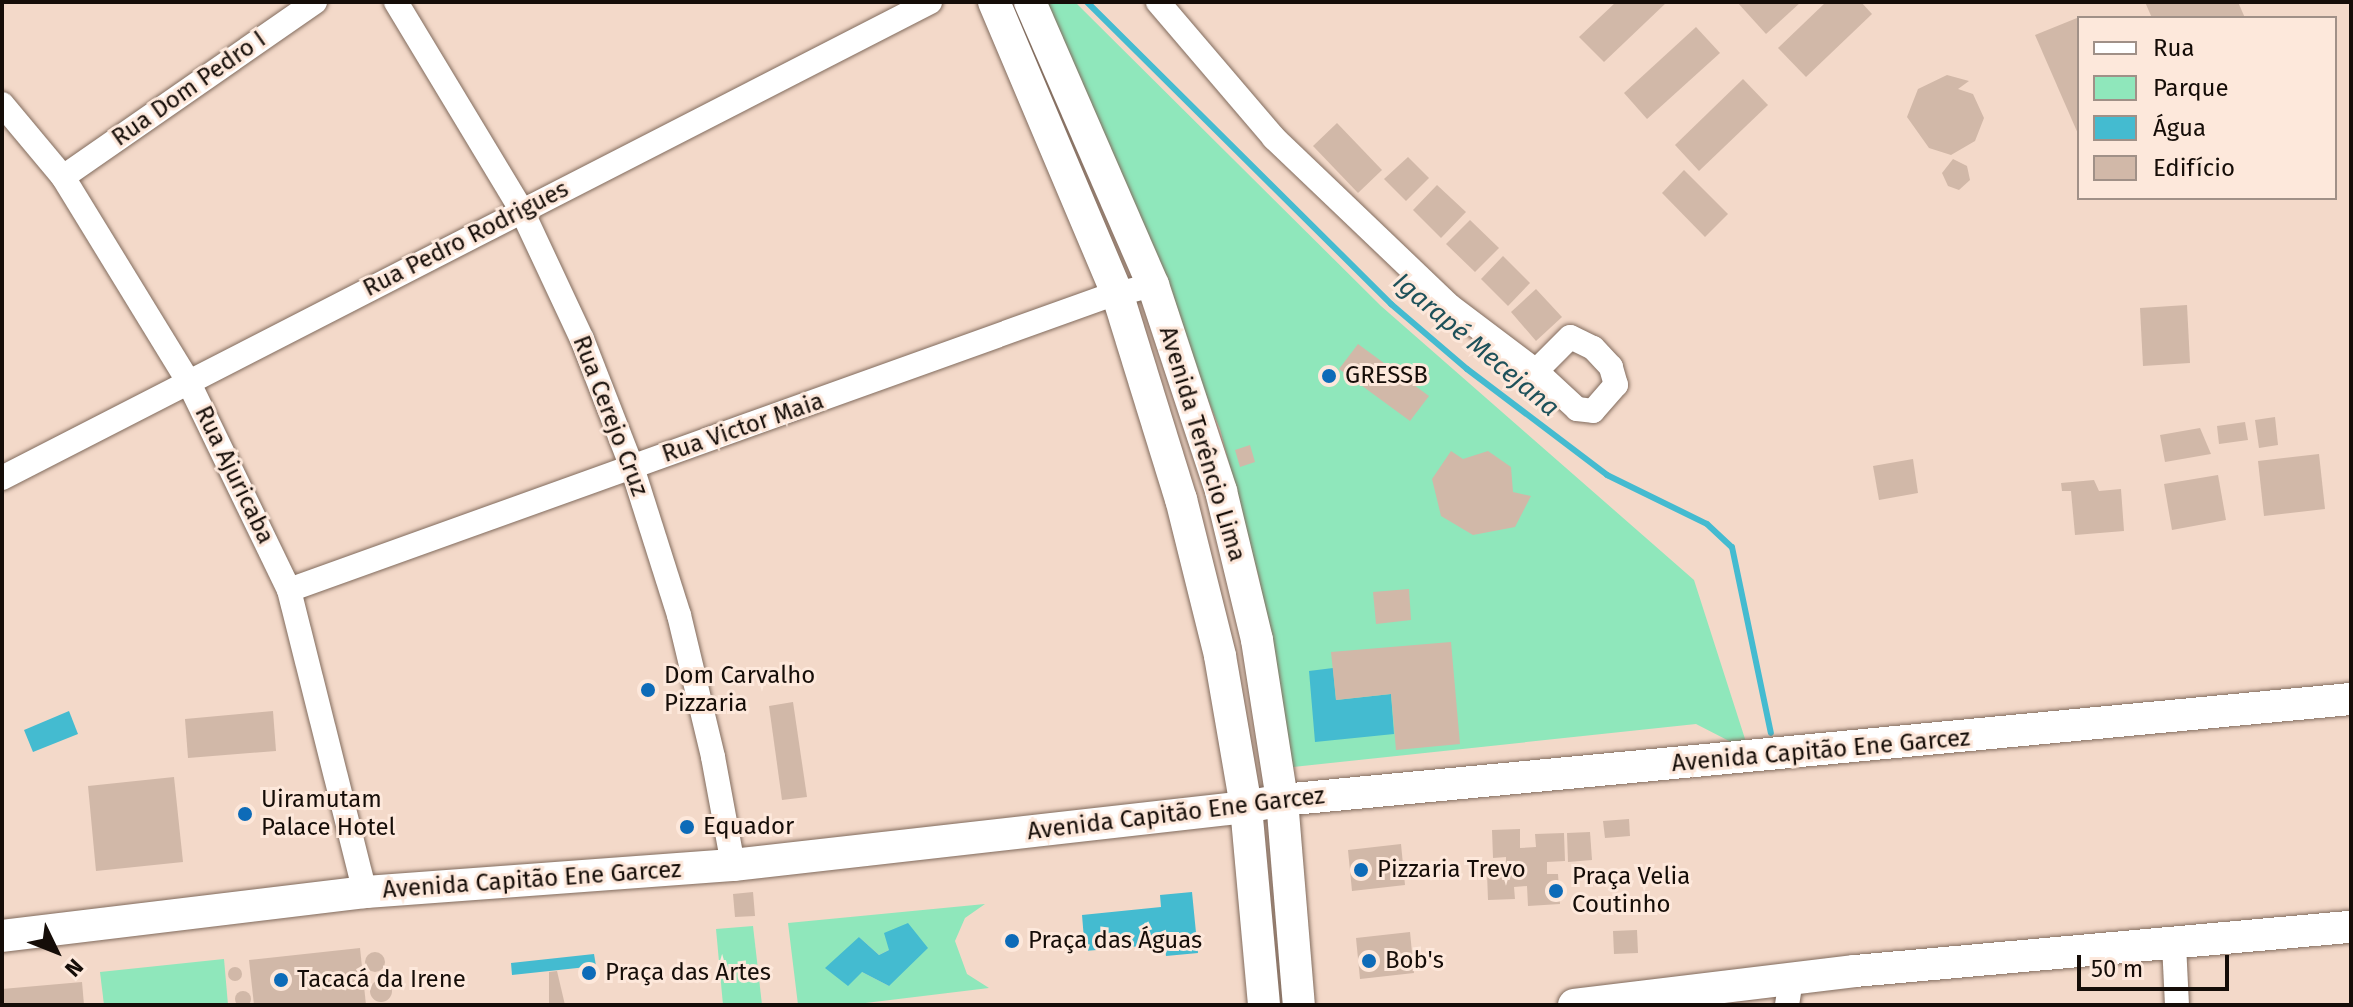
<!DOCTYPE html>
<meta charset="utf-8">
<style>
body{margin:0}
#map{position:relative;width:2353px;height:1007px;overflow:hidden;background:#f3d9c9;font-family:"Fira Sans",sans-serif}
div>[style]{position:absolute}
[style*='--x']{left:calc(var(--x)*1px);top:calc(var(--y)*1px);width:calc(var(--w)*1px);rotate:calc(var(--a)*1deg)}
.green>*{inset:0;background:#8fe7bb}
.water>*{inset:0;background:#44bbd0}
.stream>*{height:6px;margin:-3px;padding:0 3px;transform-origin:3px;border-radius:3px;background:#44bbd0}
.building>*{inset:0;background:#d1b8a8}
.round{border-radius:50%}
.roads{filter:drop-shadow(0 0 2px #816b5d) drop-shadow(0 0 2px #816b5d)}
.minor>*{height:24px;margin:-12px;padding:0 12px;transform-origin:12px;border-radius:12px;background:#fff}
.major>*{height:32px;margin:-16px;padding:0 16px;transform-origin:16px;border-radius:16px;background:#fff}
.dots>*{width:22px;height:22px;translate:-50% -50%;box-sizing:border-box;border:4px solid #fde8db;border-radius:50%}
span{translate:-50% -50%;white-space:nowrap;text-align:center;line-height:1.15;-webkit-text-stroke:6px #fde8db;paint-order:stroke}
.street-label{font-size:24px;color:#150d08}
.poi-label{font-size:24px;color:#150d08}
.left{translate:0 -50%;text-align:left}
.water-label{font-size:26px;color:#1e515a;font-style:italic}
.frame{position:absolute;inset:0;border:4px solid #150d08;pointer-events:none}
.legend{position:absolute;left:2077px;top:16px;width:260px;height:184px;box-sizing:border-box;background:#fde8db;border:2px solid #a09087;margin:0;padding:10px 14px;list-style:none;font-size:24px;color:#150d08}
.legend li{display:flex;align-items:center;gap:16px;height:40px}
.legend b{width:40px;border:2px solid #a09087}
.north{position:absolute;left:16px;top:911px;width:80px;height:80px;-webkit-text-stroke:6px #fde8db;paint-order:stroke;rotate:133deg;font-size:22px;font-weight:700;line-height:32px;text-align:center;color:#150d08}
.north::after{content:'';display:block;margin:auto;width:28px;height:36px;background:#150d08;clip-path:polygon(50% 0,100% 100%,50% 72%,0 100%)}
.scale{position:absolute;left:2077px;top:955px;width:152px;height:36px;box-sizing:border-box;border:4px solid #150d08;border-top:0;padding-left:10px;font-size:24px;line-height:28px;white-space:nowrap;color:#150d08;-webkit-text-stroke:6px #fde8db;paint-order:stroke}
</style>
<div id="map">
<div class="green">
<div style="clip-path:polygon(1046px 2px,1075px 2px,1381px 306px,1694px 580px,1746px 742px,1735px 744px,1696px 724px,1293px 767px,1259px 578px,1220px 429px)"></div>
<div style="clip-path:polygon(evenodd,985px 904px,965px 918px,955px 941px,967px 974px,989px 988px,849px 1005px,798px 1005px,788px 923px,985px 904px,859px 937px,879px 955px,889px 950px,889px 986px,862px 972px,859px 937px)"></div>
<div style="clip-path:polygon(753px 926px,762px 1005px,723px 1005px,716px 929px)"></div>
<div style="clip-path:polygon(224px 959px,228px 1005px,104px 1005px,100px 972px)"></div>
</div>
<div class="water">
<div style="clip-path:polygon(1333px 668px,1336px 700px,1391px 694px,1394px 734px,1315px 742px,1309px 671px)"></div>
<div style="clip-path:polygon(69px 711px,78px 734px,33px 752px,24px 730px)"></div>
<div style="clip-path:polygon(1192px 892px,1198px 953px,1166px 956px,1165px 944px,1085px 951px,1082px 915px,1161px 907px,1160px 895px)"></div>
<div style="clip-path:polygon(908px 923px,928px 948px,889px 986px,862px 972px,848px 986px,825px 968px,859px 937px,879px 955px,889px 950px,884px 933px)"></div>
<div style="clip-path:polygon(594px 954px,596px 966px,512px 975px,511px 963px)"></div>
</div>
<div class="stream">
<div style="--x:1087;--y:2;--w:429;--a:44.8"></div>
<div style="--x:1391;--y:304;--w:100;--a:40.5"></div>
<div style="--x:1467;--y:369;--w:176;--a:37.1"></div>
<div style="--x:1607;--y:475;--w:111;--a:26.1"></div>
<div style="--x:1707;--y:524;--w:34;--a:43"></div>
<div style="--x:1732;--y:547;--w:190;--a:78.2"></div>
</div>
<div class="building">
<div style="clip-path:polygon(1616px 2px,1667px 2px,1604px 62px,1579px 37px)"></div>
<div style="clip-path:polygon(1737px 2px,1801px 2px,1766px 34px)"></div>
<div style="clip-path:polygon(1826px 2px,1861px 2px,1872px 14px,1806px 77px,1778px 48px)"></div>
<div style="clip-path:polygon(2145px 2px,2238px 2px,2245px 18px,2152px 18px)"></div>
<div style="clip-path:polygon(2077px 18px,2079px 22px,2079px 136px,2035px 35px)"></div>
<div style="clip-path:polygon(1696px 27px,1720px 53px,1647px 119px,1624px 93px)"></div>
<div style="clip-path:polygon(1947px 75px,1969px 81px,1958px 89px,1973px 94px,1984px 118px,1975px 141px,1951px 155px,1929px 148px,1907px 117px,1918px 89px)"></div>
<div style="clip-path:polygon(1743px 79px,1768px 105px,1699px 171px,1675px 145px)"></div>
<div style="clip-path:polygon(1337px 123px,1382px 170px,1358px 193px,1313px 146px)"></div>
<div style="clip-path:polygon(1408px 157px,1429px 178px,1406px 201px,1384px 179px)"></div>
<div style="clip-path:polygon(1953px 159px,1967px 166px,1970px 180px,1959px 190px,1948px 186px,1942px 173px)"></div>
<div style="clip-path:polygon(1684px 170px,1728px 214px,1705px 237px,1662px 193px)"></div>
<div style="clip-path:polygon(1437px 185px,1466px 212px,1441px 238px,1413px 210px)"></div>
<div style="clip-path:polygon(1470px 220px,1499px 248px,1475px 272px,1446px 244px)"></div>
<div style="clip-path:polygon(1503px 256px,1530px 283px,1508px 306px,1481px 279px)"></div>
<div style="clip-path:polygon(1536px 289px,1562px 317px,1536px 341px,1511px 312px)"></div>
<div style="clip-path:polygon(2187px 305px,2190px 363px,2143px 366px,2140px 308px)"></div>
<div style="clip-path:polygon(1358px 344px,1429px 396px,1410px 421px,1339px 369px)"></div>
<div style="clip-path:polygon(2275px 417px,2278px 445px,2259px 448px,2255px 420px)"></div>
<div style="clip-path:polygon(2245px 422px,2248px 440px,2219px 444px,2217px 426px)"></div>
<div style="clip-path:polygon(2200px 428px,2211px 454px,2165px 462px,2160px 435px)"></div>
<div style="clip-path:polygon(1250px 445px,1255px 462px,1240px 467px,1235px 450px)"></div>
<div style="clip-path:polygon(1451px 451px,1463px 459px,1488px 451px,1511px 467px,1513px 492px,1531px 496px,1515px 527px,1473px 535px,1441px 516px,1432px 479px)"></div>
<div style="clip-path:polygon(2319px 454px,2325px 509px,2264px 516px,2258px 461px)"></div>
<div style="clip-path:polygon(1913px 459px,1918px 493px,1879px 500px,1873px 466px)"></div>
<div style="clip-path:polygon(2218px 475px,2226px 520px,2172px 530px,2164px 484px)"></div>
<div style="clip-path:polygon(2094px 480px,2099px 491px,2121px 489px,2124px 531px,2075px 535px,2071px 491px,2062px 491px,2061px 483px)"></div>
<div style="clip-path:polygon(1409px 589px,1411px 620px,1376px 624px,1373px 592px)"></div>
<div style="clip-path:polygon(1451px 642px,1460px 744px,1396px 750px,1391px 694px,1336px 700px,1331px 652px)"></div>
<div style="clip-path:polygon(793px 702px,807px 797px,782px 800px,769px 706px)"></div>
<div style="clip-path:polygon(273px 711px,276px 751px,188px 758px,185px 719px)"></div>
<div style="clip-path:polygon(174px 777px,183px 862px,96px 871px,88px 786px)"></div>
<div style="clip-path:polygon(1629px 819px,1630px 836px,1605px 838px,1603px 821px)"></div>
<div style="clip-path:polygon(1520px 829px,1520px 848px,1536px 847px,1535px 834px,1564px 833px,1565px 861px,1547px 862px,1547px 874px,1558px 874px,1560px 904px,1528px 906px,1527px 886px,1514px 887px,1515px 899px,1488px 900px,1487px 873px,1506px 872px,1506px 857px,1493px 858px,1492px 830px)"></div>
<div style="clip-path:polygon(1590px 832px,1592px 860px,1568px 862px,1567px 833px)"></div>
<div style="clip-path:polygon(1401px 844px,1405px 885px,1352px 891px,1348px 850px)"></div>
<div style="clip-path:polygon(753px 892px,755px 916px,735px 917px,733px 894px)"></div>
<div style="clip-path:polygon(1637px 930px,1638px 953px,1614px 954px,1613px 931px)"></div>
<div style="clip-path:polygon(1410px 932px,1414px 973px,1360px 979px,1356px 938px)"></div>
<div style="clip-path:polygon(360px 948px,366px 1005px,254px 1005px,249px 960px)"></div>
<div class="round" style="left:365px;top:952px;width:20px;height:20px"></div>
<div class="round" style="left:228px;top:967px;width:14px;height:14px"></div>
<div style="clip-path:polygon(557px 971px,565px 1005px,549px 1005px,549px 972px)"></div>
<div class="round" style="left:370px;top:980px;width:22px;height:22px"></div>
<div style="clip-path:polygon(82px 982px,84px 1005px,2px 1005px,2px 989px)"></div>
<div class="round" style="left:235px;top:991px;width:16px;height:16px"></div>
</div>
<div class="roads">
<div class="minor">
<div style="--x:396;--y:2;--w:244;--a:58.9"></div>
<div style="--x:522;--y:211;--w:141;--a:64.9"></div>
<div style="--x:582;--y:339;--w:137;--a:68.7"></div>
<div style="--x:632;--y:467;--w:155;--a:72.4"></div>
<div style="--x:679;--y:615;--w:146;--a:76.5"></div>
<div style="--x:713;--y:757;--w:110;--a:79.5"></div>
<div style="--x:1158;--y:2;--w:179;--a:49.5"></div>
<div style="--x:1274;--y:138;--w:243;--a:43.7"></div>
<div style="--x:1450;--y:306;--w:108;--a:37.1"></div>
<div style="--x:1536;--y:371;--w:56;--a:42.8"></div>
<div style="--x:1577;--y:409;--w:16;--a:7"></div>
<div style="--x:1593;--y:411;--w:35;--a:-49"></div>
<div style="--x:1616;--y:385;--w:19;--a:-106"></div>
<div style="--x:1611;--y:367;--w:26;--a:-133"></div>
<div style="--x:1593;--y:348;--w:25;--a:-154"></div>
<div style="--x:1570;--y:337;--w:48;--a:135"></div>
<div style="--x:2;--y:104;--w:95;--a:50.1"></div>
<div style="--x:63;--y:177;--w:239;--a:58.5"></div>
<div style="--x:188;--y:381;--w:232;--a:64.2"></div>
<div style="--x:289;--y:590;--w:311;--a:75.9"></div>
<div style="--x:63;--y:177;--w:307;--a:-34.8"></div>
<div style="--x:2;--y:478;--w:1043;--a:-27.15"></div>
<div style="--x:289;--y:590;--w:867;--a:-19.75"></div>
<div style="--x:1105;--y:297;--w:49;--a:-14"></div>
<div style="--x:2174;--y:944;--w:61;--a:87.2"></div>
<div style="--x:1787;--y:1005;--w:24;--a:-81"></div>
</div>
<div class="major">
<div style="--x:994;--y:2;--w:319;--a:67.1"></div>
<div style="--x:1118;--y:296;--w:213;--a:72.8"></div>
<div style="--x:1181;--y:499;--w:162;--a:76"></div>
<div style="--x:1220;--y:656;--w:153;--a:80.2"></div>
<div style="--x:1246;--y:807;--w:199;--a:84.8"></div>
<div style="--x:1030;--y:2;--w:309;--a:66.5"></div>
<div style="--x:1153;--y:285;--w:217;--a:71.7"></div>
<div style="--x:1221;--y:491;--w:153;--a:76.4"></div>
<div style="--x:1257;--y:640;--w:162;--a:81.1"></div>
<div style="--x:1282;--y:800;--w:206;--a:85.3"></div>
<div style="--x:2;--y:936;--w:366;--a:-6.9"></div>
<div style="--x:365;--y:892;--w:369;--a:-4.2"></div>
<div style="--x:733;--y:865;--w:516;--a:-6.45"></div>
<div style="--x:1246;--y:807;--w:37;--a:-11"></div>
<div style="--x:1282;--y:800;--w:1074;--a:-5.4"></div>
<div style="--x:1574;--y:1005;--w:283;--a:-6.9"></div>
<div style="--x:1855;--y:971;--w:498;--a:-5.1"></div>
</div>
</div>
<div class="dots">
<div style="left:1329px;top:376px;background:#0d6bb8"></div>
<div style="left:648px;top:690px;background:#0d6bb8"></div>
<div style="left:245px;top:814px;background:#0d6bb8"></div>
<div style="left:687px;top:827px;background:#0d6bb8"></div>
<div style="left:1361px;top:870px;background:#0d6bb8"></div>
<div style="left:1556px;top:891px;background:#0d6bb8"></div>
<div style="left:1012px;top:941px;background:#0d6bb8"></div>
<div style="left:1369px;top:961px;background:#0d6bb8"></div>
<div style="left:589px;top:973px;background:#0d6bb8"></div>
<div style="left:281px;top:980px;background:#0d6bb8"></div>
</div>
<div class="street-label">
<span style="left:189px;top:89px;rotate:-35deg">Rua Dom Pedro I</span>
<span style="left:466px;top:239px;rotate:-27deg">Rua Pedro Rodrigues</span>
<span style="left:610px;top:416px;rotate:69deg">Rua Cerejo Cruz</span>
<span style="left:743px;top:428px;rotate:-19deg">Rua Victor Maia</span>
<span style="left:1202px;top:444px;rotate:73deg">Avenida Terêncio Lima</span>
<span style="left:234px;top:475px;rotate:64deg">Rua Ajuricaba</span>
<span style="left:1821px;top:751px;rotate:-5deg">Avenida Capitão Ene Garcez</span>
<span style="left:1176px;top:814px;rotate:-7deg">Avenida Capitão Ene Garcez</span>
<span style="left:532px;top:880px;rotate:-4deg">Avenida Capitão Ene Garcez</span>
</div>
<div class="poi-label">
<span class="left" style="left:1345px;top:376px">GRESSB</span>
<span class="left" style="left:664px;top:690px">Dom Carvalho<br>Pizzaria</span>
<span class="left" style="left:261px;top:814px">Uiramutam<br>Palace Hotel</span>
<span class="left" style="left:703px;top:827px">Equador</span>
<span class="left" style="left:1377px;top:870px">Pizzaria Trevo</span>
<span class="left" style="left:1572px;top:891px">Praça Velia<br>Coutinho</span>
<span class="left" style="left:1028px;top:941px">Praça das Águas</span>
<span class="left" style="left:1385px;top:961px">Bob's</span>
<span class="left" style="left:605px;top:973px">Praça das Artes</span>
<span class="left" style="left:297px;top:980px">Tacacá da Irene</span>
</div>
<div class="water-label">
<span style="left:1476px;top:345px;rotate:40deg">Igarapé Mecejana</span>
</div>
<div class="frame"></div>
<ul class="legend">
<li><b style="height:10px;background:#fff"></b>Rua</li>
<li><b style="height:22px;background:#8fe7bb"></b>Parque</li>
<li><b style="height:22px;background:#44bbd0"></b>Água</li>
<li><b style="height:22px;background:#d1b8a8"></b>Edifício</li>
</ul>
<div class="north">N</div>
<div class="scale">50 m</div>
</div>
